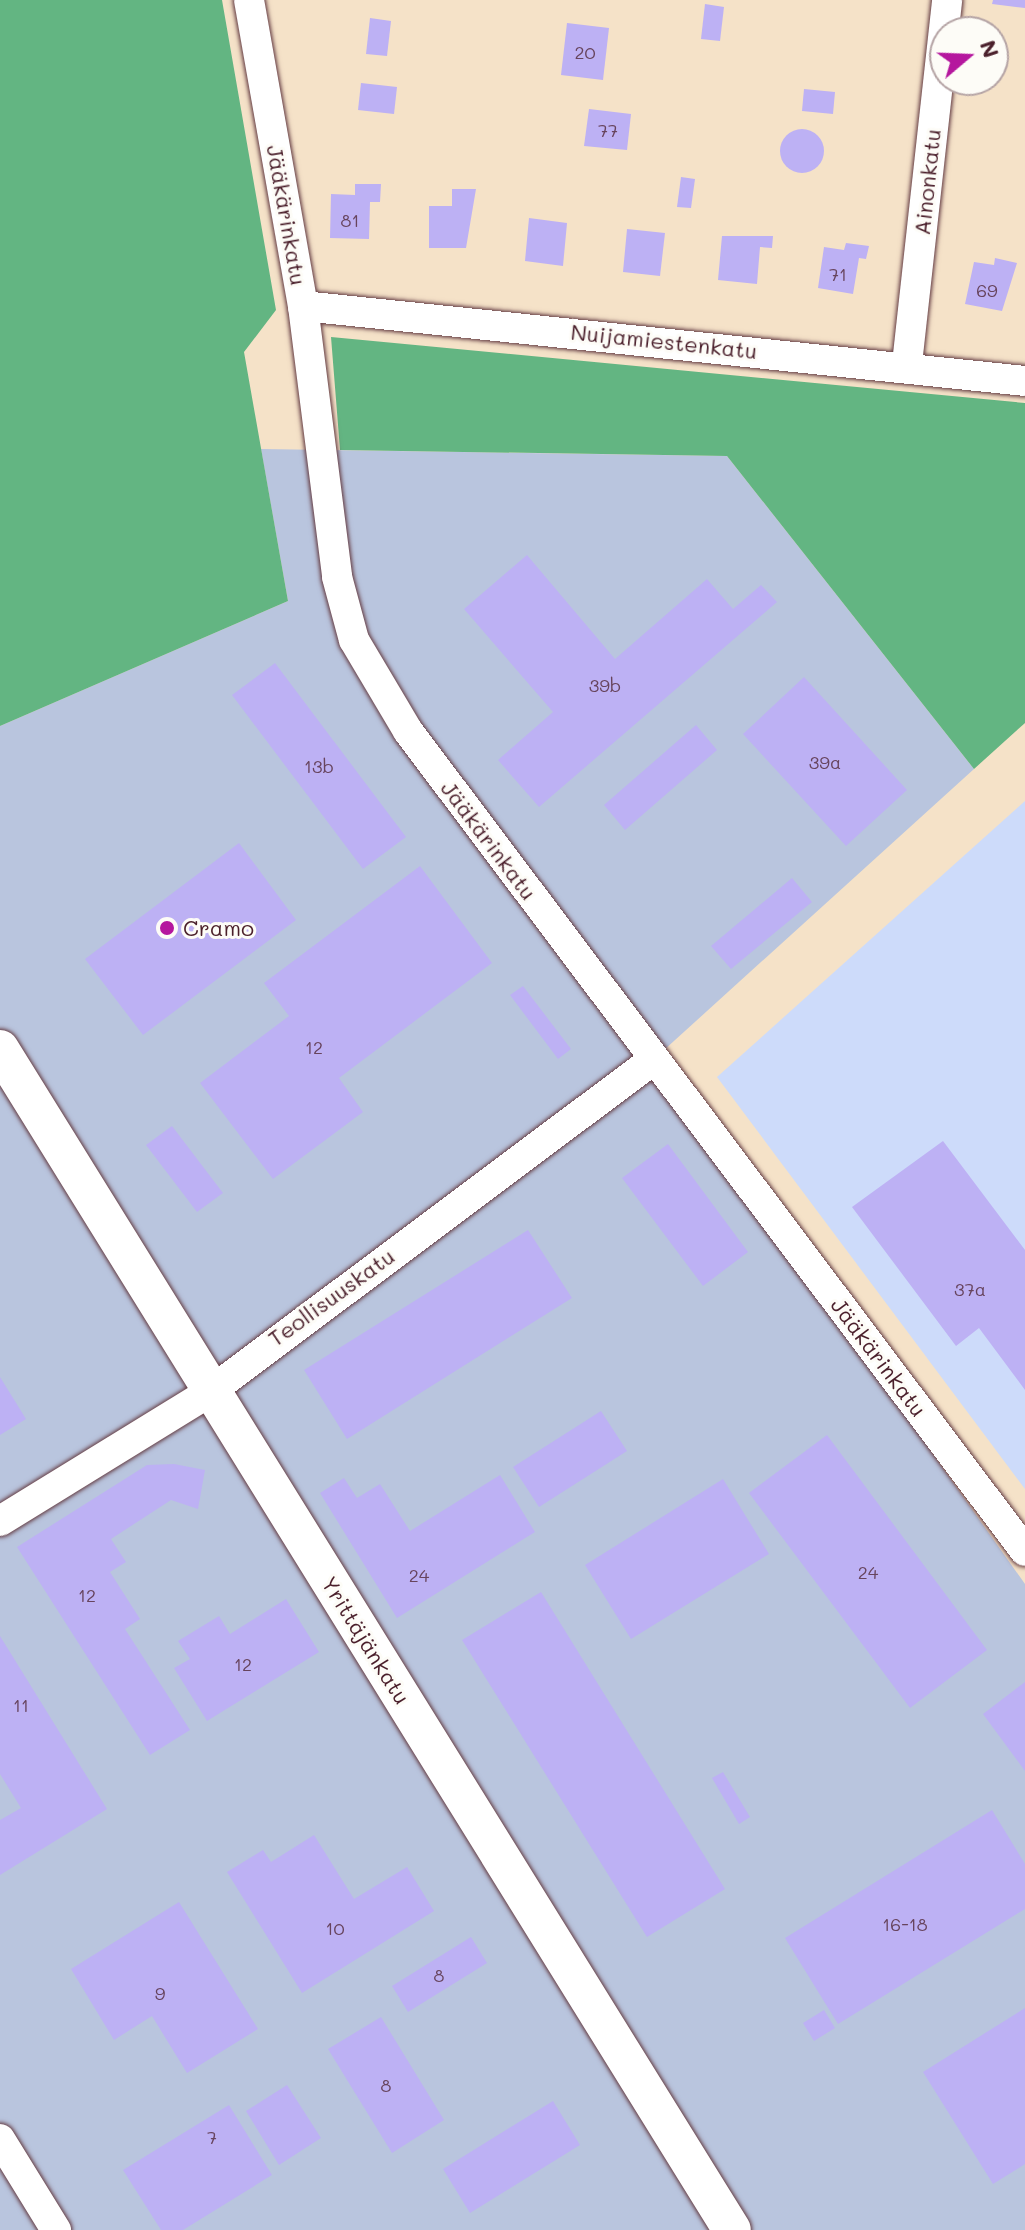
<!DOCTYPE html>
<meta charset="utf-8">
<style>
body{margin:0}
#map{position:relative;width:1025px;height:2230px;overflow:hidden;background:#f5e2c8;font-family:Mali,sans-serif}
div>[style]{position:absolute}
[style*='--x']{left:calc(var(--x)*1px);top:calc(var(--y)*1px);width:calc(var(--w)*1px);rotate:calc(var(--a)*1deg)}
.built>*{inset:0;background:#cddbfa}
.industrial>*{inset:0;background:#b9c5de}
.forest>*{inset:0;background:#63b582}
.building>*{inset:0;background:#bdb1f4}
.round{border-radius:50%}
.roads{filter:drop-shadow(0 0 2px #643c43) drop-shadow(0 0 2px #643c43)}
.minor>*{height:30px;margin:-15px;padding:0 15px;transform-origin:15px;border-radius:15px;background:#fff}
.tertiary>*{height:38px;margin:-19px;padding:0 19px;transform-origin:19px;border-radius:19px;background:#fff}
.dots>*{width:22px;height:22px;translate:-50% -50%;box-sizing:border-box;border:4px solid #fdfcf7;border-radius:50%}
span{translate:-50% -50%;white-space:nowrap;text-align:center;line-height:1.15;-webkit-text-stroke:6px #fdfcf7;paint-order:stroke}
.number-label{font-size:18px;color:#67445d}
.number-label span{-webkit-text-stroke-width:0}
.street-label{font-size:22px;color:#4a1f2b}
.poi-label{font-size:22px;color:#4a1f2b}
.left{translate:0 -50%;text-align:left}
.north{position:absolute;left:929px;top:16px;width:80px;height:80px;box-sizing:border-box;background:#fdfcf7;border:2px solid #b5a4a5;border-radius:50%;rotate:71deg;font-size:22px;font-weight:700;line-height:32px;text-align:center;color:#4a1f2b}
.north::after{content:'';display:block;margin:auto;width:28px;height:36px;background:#b5179e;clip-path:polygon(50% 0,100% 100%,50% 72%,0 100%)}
</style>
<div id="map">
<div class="built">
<div style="clip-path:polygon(1025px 801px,1025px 1489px,717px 1077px)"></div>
</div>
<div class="industrial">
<div style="clip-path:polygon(261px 449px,727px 456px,974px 769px,653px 1060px,1025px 1584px,1025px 2230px,0 2230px,0 726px,288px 601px)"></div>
</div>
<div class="forest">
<div style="clip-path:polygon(0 0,222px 0,276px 310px,244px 352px,288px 601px,0 726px)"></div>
<div style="clip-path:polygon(331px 337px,1025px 403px,1025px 723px,974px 769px,727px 456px,340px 450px)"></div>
</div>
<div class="building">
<div style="clip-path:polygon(993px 0,1025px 0,1025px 8px,992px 4px)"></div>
<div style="clip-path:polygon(705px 4px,724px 7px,720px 41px,701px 39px)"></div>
<div style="clip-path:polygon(370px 18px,391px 21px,387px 56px,366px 54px)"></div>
<div style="clip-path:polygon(567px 23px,609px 28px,603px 80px,561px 75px)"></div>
<div style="clip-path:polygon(361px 83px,397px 87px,394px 114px,358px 110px)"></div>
<div style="clip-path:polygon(804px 89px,835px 92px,833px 114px,802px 111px)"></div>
<div style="clip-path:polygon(589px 109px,631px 114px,627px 150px,584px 146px)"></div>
<div class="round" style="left:780px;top:129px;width:44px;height:44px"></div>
<div style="clip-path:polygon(681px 177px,695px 179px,691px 208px,677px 207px)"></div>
<div style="clip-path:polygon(355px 184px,381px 184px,380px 202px,370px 202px,369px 239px,330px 238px,331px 194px,355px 195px)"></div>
<div style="clip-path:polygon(452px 189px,476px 189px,466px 248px,429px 248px,429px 206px,452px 206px)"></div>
<div style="clip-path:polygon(529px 218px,567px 223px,563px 266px,525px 261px)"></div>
<div style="clip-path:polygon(627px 229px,665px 233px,660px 276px,623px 272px)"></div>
<div style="clip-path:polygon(722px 236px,773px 236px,772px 248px,760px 247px,757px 284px,718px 280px)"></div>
<div style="clip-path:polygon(846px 243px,869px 246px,866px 259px,859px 258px,853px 294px,818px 288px,824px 247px,844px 250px)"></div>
<div style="clip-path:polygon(995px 258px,1017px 263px,1002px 311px,965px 304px,974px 262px,994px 265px)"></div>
<div style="clip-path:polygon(527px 555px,615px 659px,707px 579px,733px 609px,761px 585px,777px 602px,539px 807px,498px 760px,553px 712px,464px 609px)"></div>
<div style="clip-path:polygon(275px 663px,406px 837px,363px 869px,232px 695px)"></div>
<div style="clip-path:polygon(804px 677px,907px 790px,846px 846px,743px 734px)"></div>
<div style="clip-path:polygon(696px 725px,717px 750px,625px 830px,604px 805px)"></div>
<div style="clip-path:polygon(239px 843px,296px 920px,143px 1035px,85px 959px)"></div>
<div style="clip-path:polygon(420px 866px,492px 963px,339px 1078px,363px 1112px,273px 1179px,200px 1083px,289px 1016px,264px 983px)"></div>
<div style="clip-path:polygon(792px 878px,812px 902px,731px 969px,711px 946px)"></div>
<div style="clip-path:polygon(523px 986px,571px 1049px,558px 1059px,510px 995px)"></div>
<div style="clip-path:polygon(172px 1126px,223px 1193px,197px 1212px,146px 1145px)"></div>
<div style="clip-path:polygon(943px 1141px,1025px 1250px,1025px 1390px,979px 1328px,956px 1346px,852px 1207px)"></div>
<div style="clip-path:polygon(668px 1144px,748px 1252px,703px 1286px,622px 1178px)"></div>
<div style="clip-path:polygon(528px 1230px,572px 1298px,347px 1439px,304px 1370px)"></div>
<div style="clip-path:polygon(0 1377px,26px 1419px,0 1435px)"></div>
<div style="clip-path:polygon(601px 1411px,627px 1451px,539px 1507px,513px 1467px)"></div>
<div style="clip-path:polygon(827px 1435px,987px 1650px,910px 1708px,749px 1493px)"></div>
<div style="clip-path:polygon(174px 1464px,205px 1470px,198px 1509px,171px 1500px,111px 1539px,126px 1562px,110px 1572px,140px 1619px,125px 1629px,190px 1730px,150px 1755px,17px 1547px,147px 1465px)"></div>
<div style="clip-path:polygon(500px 1475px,535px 1532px,397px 1618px,320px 1493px,344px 1478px,357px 1498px,380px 1484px,410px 1531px)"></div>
<div style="clip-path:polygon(723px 1479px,769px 1554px,631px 1639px,585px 1565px)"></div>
<div style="clip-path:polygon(541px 1592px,725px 1889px,647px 1937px,462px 1640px)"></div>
<div style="clip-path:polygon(286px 1599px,319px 1652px,207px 1721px,174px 1668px,190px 1659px,178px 1641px,219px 1616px,230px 1634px)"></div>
<div style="clip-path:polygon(0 1636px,107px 1809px,0 1875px,0 1820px,21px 1808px,0 1774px)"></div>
<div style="clip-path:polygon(1025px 1682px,1025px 1771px,983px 1714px)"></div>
<div style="clip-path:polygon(723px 1772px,750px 1817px,739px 1824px,712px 1778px)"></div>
<div style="clip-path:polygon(992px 1810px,1025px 1864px,1025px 1909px,838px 2024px,785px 1938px)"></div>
<div style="clip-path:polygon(314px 1835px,354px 1899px,407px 1867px,434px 1911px,302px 1993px,227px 1872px,263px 1850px,271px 1862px)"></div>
<div style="clip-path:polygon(179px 1902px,258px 2029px,187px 2073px,152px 2016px,114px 2040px,71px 1969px)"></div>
<div style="clip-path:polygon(471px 1937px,487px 1963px,408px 2012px,392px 1986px)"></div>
<div style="clip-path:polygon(1025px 2008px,1025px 2164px,993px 2184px,923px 2072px)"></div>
<div style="clip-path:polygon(824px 2010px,835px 2028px,814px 2041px,803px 2023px)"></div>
<div style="clip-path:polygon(381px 2017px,444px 2120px,392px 2153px,328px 2049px)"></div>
<div style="clip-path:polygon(287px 2085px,321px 2138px,279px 2165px,246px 2111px)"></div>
<div style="clip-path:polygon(553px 2101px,580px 2145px,470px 2213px,443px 2169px)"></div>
<div style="clip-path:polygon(229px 2105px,272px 2175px,183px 2230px,161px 2230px,123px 2170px)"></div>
</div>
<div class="roads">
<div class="minor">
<div style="--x:249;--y:0;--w:311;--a:80"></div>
<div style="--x:303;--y:306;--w:273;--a:82.8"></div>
<div style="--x:337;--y:577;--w:65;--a:74.9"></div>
<div style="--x:354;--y:640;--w:106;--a:59.3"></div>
<div style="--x:408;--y:731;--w:1026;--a:53.04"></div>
<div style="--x:303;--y:306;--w:726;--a:5.93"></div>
<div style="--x:907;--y:364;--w:366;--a:-83.7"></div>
<div style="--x:0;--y:1521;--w:248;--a:-31.6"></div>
<div style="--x:211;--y:1391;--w:552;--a:-36.83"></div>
<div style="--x:0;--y:2139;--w:107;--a:58.4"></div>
</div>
<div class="tertiary">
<div style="--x:0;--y:1049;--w:1389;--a:58.21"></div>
</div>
</div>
<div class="dots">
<div style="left:167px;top:928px;background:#b5179e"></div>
</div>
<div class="number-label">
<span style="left:585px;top:52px">20</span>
<span style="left:608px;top:130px">77</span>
<span style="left:350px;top:220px">81</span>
<span style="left:838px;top:274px">71</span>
<span style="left:987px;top:290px">69</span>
<span style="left:605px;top:685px">39b</span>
<span style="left:825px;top:762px">39a</span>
<span style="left:319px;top:766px">13b</span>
<span style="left:314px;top:1047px">12</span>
<span style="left:970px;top:1289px">37a</span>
<span style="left:868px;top:1572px">24</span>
<span style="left:419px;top:1575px">24</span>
<span style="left:87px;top:1595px">12</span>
<span style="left:243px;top:1664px">12</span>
<span style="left:21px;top:1705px">11</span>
<span style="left:905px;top:1924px">16-18</span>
<span style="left:335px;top:1928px">10</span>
<span style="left:439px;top:1975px">8</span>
<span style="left:160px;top:1993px">9</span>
<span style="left:386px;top:2085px">8</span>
<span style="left:212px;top:2137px">7</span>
</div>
<div class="street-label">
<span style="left:927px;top:182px;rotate:-84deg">Ainonkatu</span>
<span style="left:287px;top:215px;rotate:80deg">Jääkärinkatu</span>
<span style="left:664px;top:341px;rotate:6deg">Nuijamiestenkatu</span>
<span style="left:489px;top:840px;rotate:53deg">Jääkärinkatu</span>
<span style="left:331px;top:1297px;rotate:-36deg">Teollisuuskatu</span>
<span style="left:879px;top:1357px;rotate:53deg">Jääkärinkatu</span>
<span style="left:366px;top:1640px;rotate:58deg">Yrittäjänkatu</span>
</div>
<div class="poi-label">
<span class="left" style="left:183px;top:928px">Cramo</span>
</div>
<div class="north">N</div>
</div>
